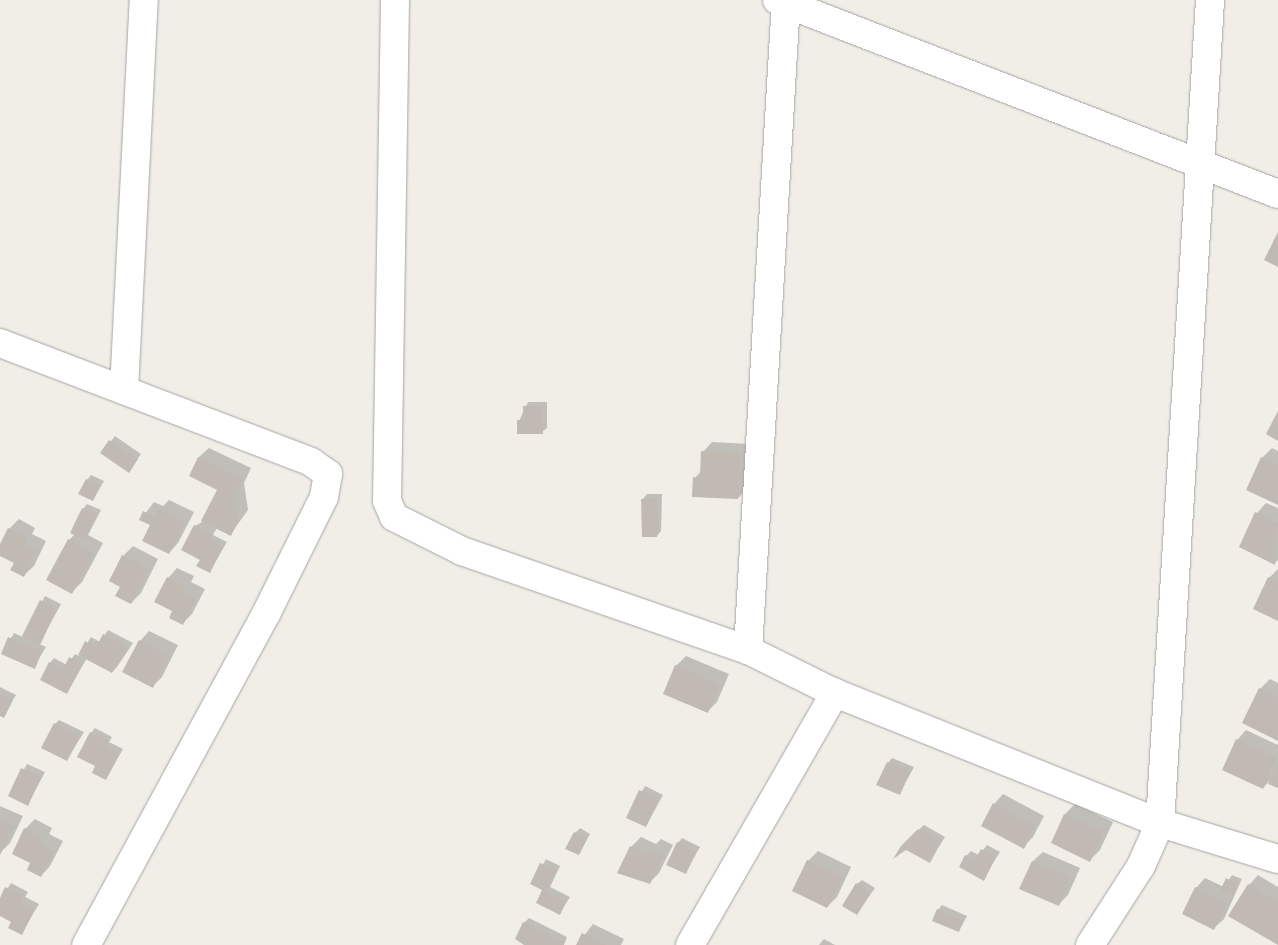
<!DOCTYPE html>
<style>
body{margin:0}
#map{position:relative;width:1278px;height:945px;overflow:hidden;background:#f0eee7;font-family:Poppins,sans-serif}
div>[style]{position:absolute}
[style*='--x']{left:calc(var(--x)*1px);top:calc(var(--y)*1px);width:calc(var(--w)*1px);rotate:calc(var(--a)*1deg)}
.shadow>*{inset:0;background:#0003}
.building>*{inset:0;background:#c0bab3}
.roads{filter:drop-shadow(0 0 1px #a4a4a4) drop-shadow(0 0 1px #a4a4a4)}
.minor>*{height:28px;margin:-14px;padding:0 14px;transform-origin:14px;border-radius:14px;background:#fff}
span{translate:-50% -50%;white-space:nowrap;text-align:center;line-height:1.15;-webkit-text-stroke:4px #fff;paint-order:stroke}
</style>
<div id="map">
<div class="shadow">
<div style="clip-path:polygon(528px 402px,547px 402px,547px 428px,542px 432px,519px 421px)"></div>
<div style="clip-path:polygon(115px 436px,141px 454px,129px 471px,102px 453px)"></div>
<div style="clip-path:polygon(712px 442px,750px 444px,748px 488px,738px 498px,695px 478px,701px 471px,703px 452px)"></div>
<div style="clip-path:polygon(209px 448px,251px 468px,244px 483px,248px 510px,230px 535px,217px 528px,213px 535px,227px 542px,210px 571px,201px 559px,195px 526px,202px 522px,218px 489px,191px 476px,199px 457px)"></div>
<div style="clip-path:polygon(1272px 448px,1278px 451px,1278px 504px,1262px 458px)"></div>
<div style="clip-path:polygon(91px 475px,104px 481px,93px 500px,87px 480px)"></div>
<div style="clip-path:polygon(647px 494px,662px 494px,661px 531px,657px 536px,643px 499px)"></div>
<div style="clip-path:polygon(169px 500px,194px 512px,178px 543px,169px 553px,152px 525px,141px 519px,154px 502px,163px 506px)"></div>
<div style="clip-path:polygon(1266px 503px,1278px 508px,1278px 560px,1275px 563px,1240px 547px,1257px 513px)"></div>
<div style="clip-path:polygon(87px 504px,101px 510px,88px 535px,103px 543px,82px 582px,72px 592px,69px 540px,75px 534px,83px 509px)"></div>
<div style="clip-path:polygon(19px 519px,35px 528px,32px 534px,46px 541px,34px 566px,24px 575px,15px 563px,0 555px,0 547px,9px 529px)"></div>
<div style="clip-path:polygon(133px 546px,158px 559px,141px 593px,131px 603px,121px 586px,123px 556px)"></div>
<div style="clip-path:polygon(177px 568px,194px 576px,191px 582px,205px 589px,192px 614px,182px 624px,174px 611px,168px 578px)"></div>
<div style="clip-path:polygon(1278px 569px,1278px 620px,1269px 578px)"></div>
<div style="clip-path:polygon(45px 596px,61px 604px,39px 644px,46px 647px,34px 667px,2px 654px,14px 633px,23px 637px)"></div>
<div style="clip-path:polygon(108px 630px,133px 643px,117px 667px,112px 672px,87px 658px,67px 693px,50px 663px,54px 658px,67px 665px,75px 654px,79px 656px,91px 637px,100px 642px)"></div>
<div style="clip-path:polygon(149px 631px,178px 645px,162px 677px,153px 686px,140px 641px)"></div>
<div style="clip-path:polygon(686px 656px,729px 674px,717px 702px,707px 712px,676px 666px)"></div>
<div style="clip-path:polygon(1270px 679px,1278px 683px,1278px 740px,1260px 689px)"></div>
<div style="clip-path:polygon(0 687px,16px 695px,3px 716px,0 715px)"></div>
<div style="clip-path:polygon(59px 720px,84px 732px,67px 759px,55px 724px)"></div>
<div style="clip-path:polygon(95px 728px,112px 737px,109px 742px,123px 749px,106px 779px,97px 766px,91px 733px)"></div>
<div style="clip-path:polygon(1246px 730px,1278px 745px,1278px 787px,1272px 778px,1263px 788px,1237px 740px)"></div>
<div style="clip-path:polygon(892px 758px,914px 767px,899px 794px,888px 763px)"></div>
<div style="clip-path:polygon(27px 764px,45px 772px,28px 804px,10px 796px)"></div>
<div style="clip-path:polygon(645px 786px,663px 795px,646px 826px,628px 818px)"></div>
<div style="clip-path:polygon(1003px 794px,1044px 816px,1033px 837px,1023px 847px,994px 804px)"></div>
<div style="clip-path:polygon(1075px 804px,1113px 822px,1100px 850px,1090px 860px,1052px 842px,1065px 814px)"></div>
<div style="clip-path:polygon(0 806px,23px 816px,10px 843px,0 853px)"></div>
<div style="clip-path:polygon(35px 819px,52px 828px,49px 834px,63px 841px,50px 866px,41px 876px,32px 863px,25px 829px)"></div>
<div style="clip-path:polygon(924px 825px,945px 837px,930px 861px,902px 846px)"></div>
<div style="clip-path:polygon(580px 828px,590px 834px,579px 854px,575px 833px)"></div>
<div style="clip-path:polygon(641px 837px,656px 844px,661px 839px,673px 845px,659px 873px,649px 883px,631px 847px)"></div>
<div style="clip-path:polygon(682px 838px,700px 847px,686px 872px,678px 843px)"></div>
<div style="clip-path:polygon(987px 845px,1000px 852px,983px 879px,966px 856px,971px 851px,979px 855px)"></div>
<div style="clip-path:polygon(818px 851px,851px 867px,837px 897px,827px 907px,808px 861px)"></div>
<div style="clip-path:polygon(1043px 852px,1080px 868px,1068px 895px,1058px 905px,1033px 861px)"></div>
<div style="clip-path:polygon(546px 859px,560px 866px,550px 887px,570px 897px,560px 913px,544px 889px,532px 883px)"></div>
<div style="clip-path:polygon(1232px 875px,1242px 879px,1224px 919px,1214px 928px,1196px 888px,1205px 878px,1224px 887px)"></div>
<div style="clip-path:polygon(1258px 875px,1278px 887px,1278px 944px,1249px 885px)"></div>
<div style="clip-path:polygon(862px 880px,875px 888px,857px 913px,857px 884px)"></div>
<div style="clip-path:polygon(11px 883px,28px 892px,25px 897px,39px 904px,21px 934px,13px 921px,0 915px,0 900px)"></div>
<div style="clip-path:polygon(942px 905px,967px 916px,959px 931px,938px 910px)"></div>
<div style="clip-path:polygon(529px 918px,567px 937px,564px 945px,525px 945px,524px 923px)"></div>
<div style="clip-path:polygon(593px 924px,624px 939px,621px 945px,577px 945px)"></div>
<div style="clip-path:polygon(824px 939px,835px 945px,819px 945px)"></div>
</div>
<div class="building">
<div style="clip-path:polygon(1278px 232px,1278px 267px,1264px 260px)"></div>
<div style="clip-path:polygon(523px 406px,543px 406px,543px 434px,517px 434px,517px 420px,523px 420px)"></div>
<div style="clip-path:polygon(1278px 411px,1278px 441px,1266px 434px)"></div>
<div style="clip-path:polygon(109px 440px,138px 459px,129px 473px,100px 453px)"></div>
<div style="clip-path:polygon(701px 451px,741px 454px,738px 499px,692px 497px,693px 477px,700px 478px)"></div>
<div style="clip-path:polygon(198px 457px,242px 478px,235px 493px,238px 521px,231px 536px,201px 521px,217px 490px,189px 476px)"></div>
<div style="clip-path:polygon(1261px 457px,1278px 465px,1278px 505px,1246px 490px)"></div>
<div style="clip-path:polygon(86px 479px,100px 486px,93px 501px,78px 494px)"></div>
<div style="clip-path:polygon(657px 498px,657px 537px,642px 537px,641px 499px)"></div>
<div style="clip-path:polygon(82px 508px,97px 515px,85px 540px,70px 533px)"></div>
<div style="clip-path:polygon(158px 509px,185px 523px,169px 554px,142px 541px,150px 525px,139px 520px,143px 511px,154px 517px)"></div>
<div style="clip-path:polygon(1255px 512px,1278px 523px,1275px 565px,1239px 547px)"></div>
<div style="clip-path:polygon(194px 525px,213px 534px,210px 540px,223px 547px,210px 573px,196px 566px,200px 560px,181px 550px)"></div>
<div style="clip-path:polygon(8px 528px,27px 538px,24px 544px,37px 551px,24px 577px,10px 570px,14px 563px,0 556px,0 544px)"></div>
<div style="clip-path:polygon(68px 539px,94px 553px,72px 594px,46px 580px)"></div>
<div style="clip-path:polygon(122px 555px,149px 569px,131px 604px,115px 596px,120px 587px,109px 581px)"></div>
<div style="clip-path:polygon(167px 577px,185px 586px,182px 592px,196px 599px,183px 625px,169px 618px,172px 611px,154px 602px)"></div>
<div style="clip-path:polygon(1268px 577px,1278px 582px,1278px 621px,1253px 609px)"></div>
<div style="clip-path:polygon(40px 600px,57px 609px,40px 645px,22px 636px)"></div>
<div style="clip-path:polygon(103px 634px,129px 648px,112px 673px,78px 655px,85px 641px,96px 647px)"></div>
<div style="clip-path:polygon(8px 637px,42px 651px,35px 669px,1px 654px)"></div>
<div style="clip-path:polygon(139px 640px,169px 656px,153px 688px,122px 672px)"></div>
<div style="clip-path:polygon(69px 657px,82px 664px,67px 694px,40px 680px,49px 662px,63px 670px)"></div>
<div style="clip-path:polygon(675px 665px,720px 684px,708px 713px,663px 694px)"></div>
<div style="clip-path:polygon(1259px 688px,1278px 698px,1278px 741px,1242px 723px)"></div>
<div style="clip-path:polygon(0 694px,13px 700px,4px 718px,0 716px)"></div>
<div style="clip-path:polygon(54px 723px,80px 737px,67px 761px,41px 748px)"></div>
<div style="clip-path:polygon(90px 732px,108px 741px,105px 747px,119px 754px,106px 780px,92px 773px,95px 766px,77px 757px)"></div>
<div style="clip-path:polygon(1236px 739px,1277px 758px,1263px 789px,1222px 770px)"></div>
<div style="clip-path:polygon(887px 762px,910px 772px,900px 795px,876px 785px)"></div>
<div style="clip-path:polygon(1278px 764px,1278px 788px,1268px 784px)"></div>
<div style="clip-path:polygon(21px 768px,41px 777px,28px 806px,8px 796px)"></div>
<div style="clip-path:polygon(639px 790px,659px 799px,646px 827px,626px 818px)"></div>
<div style="clip-path:polygon(993px 803px,1036px 826px,1024px 849px,981px 826px)"></div>
<div style="clip-path:polygon(1064px 814px,1104px 832px,1090px 862px,1051px 843px)"></div>
<div style="clip-path:polygon(0 820px,14px 826px,0 855px)"></div>
<div style="clip-path:polygon(24px 828px,43px 838px,40px 844px,54px 851px,41px 877px,27px 870px,30px 863px,12px 854px)"></div>
<div style="clip-path:polygon(918px 829px,941px 842px,930px 863px,906px 850px,893px 859px,901px 846px)"></div>
<div style="clip-path:polygon(574px 832px,587px 839px,579px 855px,565px 849px)"></div>
<div style="clip-path:polygon(677px 842px,696px 852px,686px 874px,666px 865px)"></div>
<div style="clip-path:polygon(630px 846px,647px 855px,651px 848px,664px 855px,650px 884px,617px 873px)"></div>
<div style="clip-path:polygon(981px 849px,996px 857px,984px 881px,959px 867px,965px 855px,975px 860px)"></div>
<div style="clip-path:polygon(807px 860px,843px 877px,827px 908px,792px 891px)"></div>
<div style="clip-path:polygon(1032px 861px,1071px 878px,1059px 906px,1019px 889px)"></div>
<div style="clip-path:polygon(540px 863px,557px 870px,546px 892px,566px 902px,560px 915px,536px 903px,542px 890px,530px 884px)"></div>
<div style="clip-path:polygon(1226px 878px,1238px 884px,1232px 896px,1220px 891px)"></div>
<div style="clip-path:polygon(856px 883px,871px 893px,857px 915px,842px 906px)"></div>
<div style="clip-path:polygon(1248px 884px,1278px 902px,1278px 945px,1228px 916px)"></div>
<div style="clip-path:polygon(5px 887px,24px 896px,21px 902px,35px 909px,22px 935px,8px 928px,11px 922px,0 916px,0 898px)"></div>
<div style="clip-path:polygon(1195px 887px,1227px 903px,1214px 930px,1182px 914px)"></div>
<div style="clip-path:polygon(937px 909px,963px 920px,959px 932px,932px 921px)"></div>
<div style="clip-path:polygon(523px 922px,564px 942px,562px 945px,524px 945px,515px 939px)"></div>
<div style="clip-path:polygon(582px 933px,607px 945px,576px 945px)"></div>
</div>
<div class="roads">
<div class="minor">
<div style="--x:395;--y:0;--w:501;--a:90.91"></div>
<div style="--x:387;--y:501;--w:17;--a:66"></div>
<div style="--x:394;--y:517;--w:76;--a:26.6"></div>
<div style="--x:462;--y:551;--w:303;--a:19.1"></div>
<div style="--x:748;--y:650;--w:97;--a:26.3"></div>
<div style="--x:835;--y:693;--w:350;--a:21.8"></div>
<div style="--x:1160;--y:823;--w:123;--a:17"></div>
<div style="--x:777;--y:0;--w:537;--a:21.17"></div>
<div style="--x:0;--y:343;--w:333;--a:20.9"></div>
<div style="--x:311;--y:462;--w:21;--a:35"></div>
<div style="--x:328;--y:474;--w:23;--a:100"></div>
<div style="--x:324;--y:497;--w:128;--a:116.4"></div>
<div style="--x:267;--y:612;--w:379;--a:118.5"></div>
<div style="--x:124;--y:390;--w:391;--a:-87.1"></div>
<div style="--x:748;--y:650;--w:651;--a:-86.65"></div>
<div style="--x:690;--y:945;--w:291;--a:-60.1"></div>
<div style="--x:1090;--y:945;--w:94;--a:-57.2"></div>
<div style="--x:1141;--y:866;--w:47;--a:-66.2"></div>
<div style="--x:1160;--y:823;--w:825;--a:-86.52"></div>
</div>
</div>
</div>
